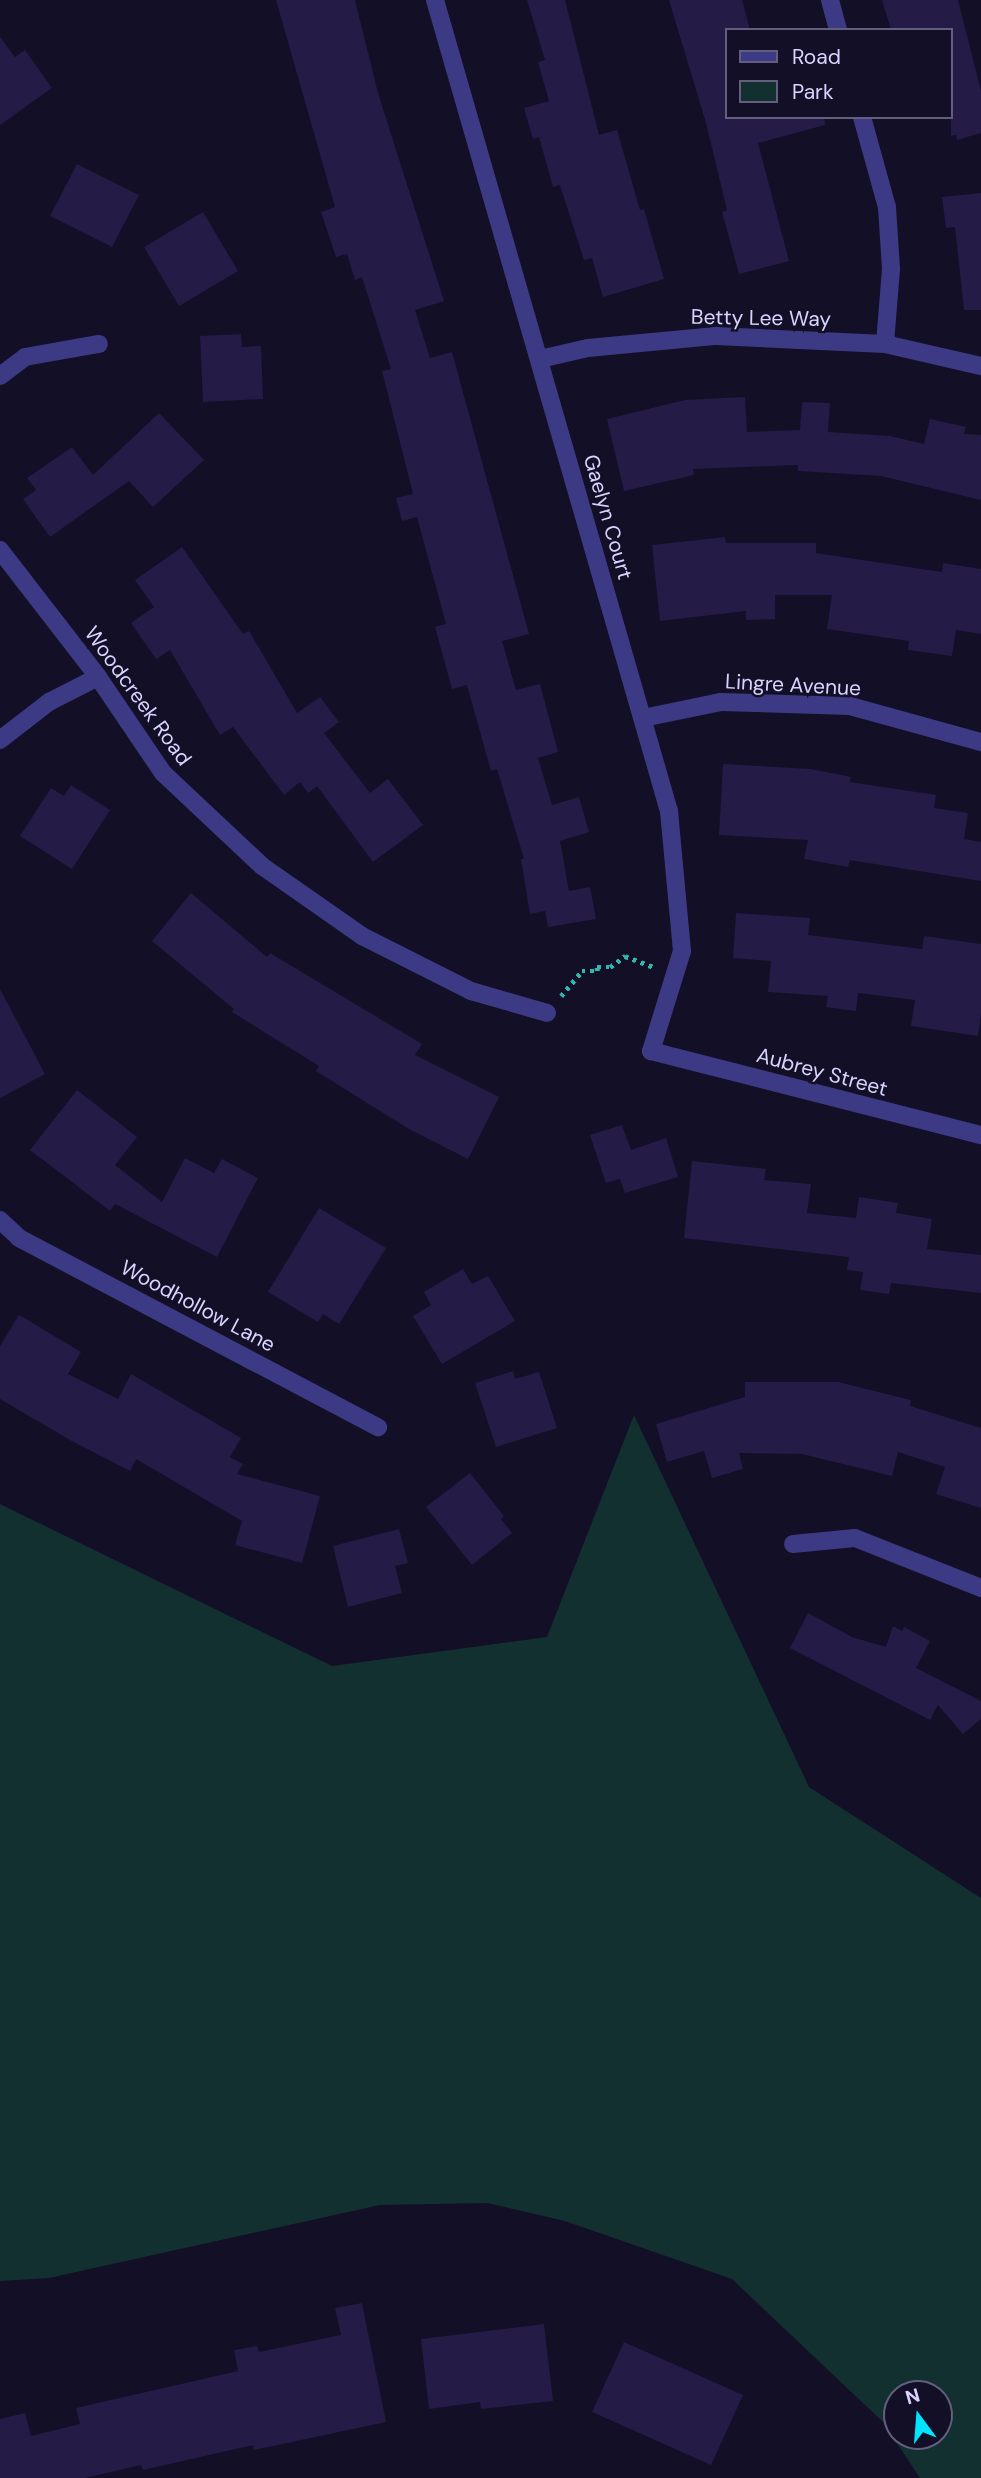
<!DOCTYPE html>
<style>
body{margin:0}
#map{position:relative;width:981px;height:2478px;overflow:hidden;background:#130f26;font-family:"DM Sans",sans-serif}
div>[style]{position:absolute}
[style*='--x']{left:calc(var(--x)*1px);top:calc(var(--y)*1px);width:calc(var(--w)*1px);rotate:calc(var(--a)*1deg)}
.green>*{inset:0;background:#12302f}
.building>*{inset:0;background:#241b47}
.path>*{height:4.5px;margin-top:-2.25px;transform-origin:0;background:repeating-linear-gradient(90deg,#2fb8b0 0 3.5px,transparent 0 8.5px)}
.street>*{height:18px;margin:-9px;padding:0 9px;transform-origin:9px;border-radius:9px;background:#3d3a85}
span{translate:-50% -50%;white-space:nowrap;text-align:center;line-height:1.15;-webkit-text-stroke:5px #130f26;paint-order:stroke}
.street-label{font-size:21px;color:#d9d4ff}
.legend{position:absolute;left:725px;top:28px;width:228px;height:91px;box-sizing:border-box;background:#130f26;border:2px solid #625e7d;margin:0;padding:9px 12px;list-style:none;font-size:21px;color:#d9d4ff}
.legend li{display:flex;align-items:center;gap:14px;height:35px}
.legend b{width:35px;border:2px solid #625e7d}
.north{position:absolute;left:883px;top:2380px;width:70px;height:70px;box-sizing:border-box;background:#130f26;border:2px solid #625e7d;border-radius:50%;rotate:344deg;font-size:19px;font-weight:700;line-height:28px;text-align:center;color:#d9d4ff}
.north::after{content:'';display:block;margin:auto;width:24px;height:32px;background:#00e5ff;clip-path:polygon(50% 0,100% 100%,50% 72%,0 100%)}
</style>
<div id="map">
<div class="green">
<div style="clip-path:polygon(evenodd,634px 1415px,809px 1787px,981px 1898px,981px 2478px,920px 2478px,883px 2422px,732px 2279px,565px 2221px,487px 2203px,380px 2205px,49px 2278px,0 2281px,0 1504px,332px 1666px,547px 1637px,634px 1415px,897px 2394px,939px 2394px,939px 2436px,897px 2436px,897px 2394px)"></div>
</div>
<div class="building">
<div style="clip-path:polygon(276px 0,355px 0,378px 93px,444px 301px,415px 310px,430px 358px,452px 352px,529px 634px,502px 641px,516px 690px,540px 684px,558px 752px,538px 758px,552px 805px,579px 797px,589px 832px,560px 841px,569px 891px,590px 887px,596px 919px,548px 927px,545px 911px,530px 914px,521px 859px,524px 859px,497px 769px,491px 771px,467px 685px,452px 689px,435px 627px,446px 624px,417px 517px,402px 521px,396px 498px,413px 494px,382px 371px,391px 369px,362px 277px,355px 280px,347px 254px,336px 257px,321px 212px,335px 207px)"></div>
<div style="clip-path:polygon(527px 0,565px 0,599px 135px,617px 130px,640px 210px,644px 209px,664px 279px,603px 297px,592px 258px,584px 260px,560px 185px,553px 187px,539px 137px,533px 139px,524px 108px,549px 101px,538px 62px,545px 60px)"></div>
<div style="clip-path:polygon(669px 0,742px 0,750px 30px,727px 30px,727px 117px,824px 117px,825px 125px,758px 143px,789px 261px,739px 274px,722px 212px,727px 210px,706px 123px)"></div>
<div style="clip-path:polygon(882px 0,958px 0,981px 91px,981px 133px,957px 140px,956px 135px,951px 136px,951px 30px,891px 30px)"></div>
<div style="clip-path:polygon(0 37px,15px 57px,25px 50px,52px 88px,0 125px)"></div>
<div style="clip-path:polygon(77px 164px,139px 195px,112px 247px,50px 216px)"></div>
<div style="clip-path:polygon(981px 193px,981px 310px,964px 310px,955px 227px,946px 228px,942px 197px)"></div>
<div style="clip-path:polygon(203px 212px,238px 271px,179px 306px,144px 247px)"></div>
<div style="clip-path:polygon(241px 334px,242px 347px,261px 346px,263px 399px,203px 402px,200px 336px)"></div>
<div style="clip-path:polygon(745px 397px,747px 432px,800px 430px,802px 402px,830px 403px,828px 432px,890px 436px,924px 444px,930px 419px,966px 427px,964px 434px,981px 435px,981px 500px,881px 476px,798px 471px,798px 465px,693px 469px,694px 475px,624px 491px,607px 419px,685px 400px)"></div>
<div style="clip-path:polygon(159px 413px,204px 460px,153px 507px,129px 481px,50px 537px,23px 499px,36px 490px,27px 478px,72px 447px,93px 475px)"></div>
<div style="clip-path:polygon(725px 537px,726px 543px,816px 543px,816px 553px,942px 572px,943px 563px,981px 569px,981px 634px,956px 630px,952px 656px,908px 650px,909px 641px,827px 629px,832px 595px,775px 595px,775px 619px,746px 620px,746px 611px,660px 621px,652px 545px)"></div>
<div style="clip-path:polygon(182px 547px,243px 634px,249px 631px,297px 713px,320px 697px,339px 722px,324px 733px,370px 793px,388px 779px,423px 825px,373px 862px,317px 786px,308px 793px,300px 782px,284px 795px,233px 727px,220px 735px,170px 650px,156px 659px,131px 623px,154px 607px,135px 580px)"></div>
<div style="clip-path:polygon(723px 764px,811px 769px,851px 777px,850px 782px,936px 795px,934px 808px,968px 813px,964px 839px,981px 842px,981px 881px,850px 860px,848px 867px,804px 859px,808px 840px,719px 835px)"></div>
<div style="clip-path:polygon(71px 785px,110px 810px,72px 869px,20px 836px,51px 788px,64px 796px)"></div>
<div style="clip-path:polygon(191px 893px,267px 957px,270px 953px,422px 1044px,415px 1055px,499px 1097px,468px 1159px,409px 1129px,316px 1071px,319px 1066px,232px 1012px,234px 1009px,152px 941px)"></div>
<div style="clip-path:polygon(736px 913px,810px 918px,808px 935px,922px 949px,924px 936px,981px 944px,981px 1014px,978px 1036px,911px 1026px,915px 1000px,858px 993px,856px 1011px,826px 1007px,828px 996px,768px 992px,771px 961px,733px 958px)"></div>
<div style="clip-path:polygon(0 989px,45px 1074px,0 1098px)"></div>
<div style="clip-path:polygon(77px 1090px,137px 1137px,115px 1165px,162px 1202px,185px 1158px,214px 1173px,222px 1159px,258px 1178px,217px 1257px,115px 1204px,110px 1211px,30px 1150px)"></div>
<div style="clip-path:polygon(622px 1125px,631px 1150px,666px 1138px,678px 1177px,625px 1193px,620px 1179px,606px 1183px,590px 1135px)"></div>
<div style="clip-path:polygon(692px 1161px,766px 1169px,764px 1180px,811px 1184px,807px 1213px,856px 1218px,859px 1197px,898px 1203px,896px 1213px,932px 1219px,927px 1249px,981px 1255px,981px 1293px,891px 1283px,889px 1294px,860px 1290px,863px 1272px,847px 1270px,849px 1257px,684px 1238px)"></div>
<div style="clip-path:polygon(319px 1208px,386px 1248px,339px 1324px,323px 1314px,318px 1322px,268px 1292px)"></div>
<div style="clip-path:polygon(463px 1269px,472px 1284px,488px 1276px,515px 1321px,442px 1364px,413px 1316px,431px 1305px,424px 1292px)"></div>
<div style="clip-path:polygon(19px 1315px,81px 1352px,68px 1374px,118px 1399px,131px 1374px,241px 1438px,230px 1457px,243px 1464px,237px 1474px,320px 1496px,302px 1563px,235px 1545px,242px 1521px,136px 1459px,130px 1471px,70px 1440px,0 1399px,0 1346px)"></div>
<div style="clip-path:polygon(513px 1371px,515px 1379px,539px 1372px,557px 1428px,496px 1447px,475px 1383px)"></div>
<div style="clip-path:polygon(745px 1382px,838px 1382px,911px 1400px,910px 1406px,981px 1428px,981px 1508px,936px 1494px,945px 1467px,898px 1452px,892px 1476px,802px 1454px,739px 1453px,743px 1469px,712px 1478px,704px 1451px,667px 1462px,656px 1424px,745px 1397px)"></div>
<div style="clip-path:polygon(470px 1473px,504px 1516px,501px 1519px,512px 1533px,472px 1565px,426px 1507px)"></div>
<div style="clip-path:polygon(399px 1529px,408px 1563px,395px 1566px,402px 1593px,348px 1607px,333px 1546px)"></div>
<div style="clip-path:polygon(808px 1613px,852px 1637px,886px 1647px,893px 1626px,902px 1631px,904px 1627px,930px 1641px,916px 1668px,981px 1701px,981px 1719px,963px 1734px,938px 1705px,930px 1720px,790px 1648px)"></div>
<div style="clip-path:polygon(362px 2303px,386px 2422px,254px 2450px,253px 2445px,143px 2470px,141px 2465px,85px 2478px,0 2478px,0 2419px,25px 2413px,31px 2436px,80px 2424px,76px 2408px,238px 2371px,234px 2350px,257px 2346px,259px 2352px,341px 2335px,335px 2308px)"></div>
<div style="clip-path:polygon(544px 2324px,553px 2401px,481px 2409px,480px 2402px,429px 2409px,421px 2339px)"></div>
<div style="clip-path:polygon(624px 2342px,743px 2395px,711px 2465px,592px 2412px)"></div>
</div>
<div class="path">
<div style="--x:561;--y:996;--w:33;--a:-50"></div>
<div style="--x:582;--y:971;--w:15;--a:0"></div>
<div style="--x:597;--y:971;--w:4;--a:-90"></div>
<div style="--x:597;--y:967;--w:13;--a:0"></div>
<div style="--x:610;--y:967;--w:19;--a:-36"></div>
<div style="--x:625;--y:956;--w:31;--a:21"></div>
</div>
<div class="street">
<div style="--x:435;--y:0;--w:844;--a:73.91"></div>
<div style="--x:669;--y:811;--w:141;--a:84.7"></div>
<div style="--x:682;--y:951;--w:105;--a:107.2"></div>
<div style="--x:651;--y:1051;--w:341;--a:14.3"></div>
<div style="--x:830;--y:0;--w:31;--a:75"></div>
<div style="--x:862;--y:117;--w:93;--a:74.5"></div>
<div style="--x:887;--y:207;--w:62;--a:86.3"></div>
<div style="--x:891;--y:269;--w:75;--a:94.6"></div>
<div style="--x:540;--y:359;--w:49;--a:-12.9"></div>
<div style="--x:588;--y:348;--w:129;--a:-5.4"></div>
<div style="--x:716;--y:336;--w:169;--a:2.7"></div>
<div style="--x:885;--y:344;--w:98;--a:12.9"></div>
<div style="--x:0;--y:376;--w:31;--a:-37"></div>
<div style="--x:25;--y:357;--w:75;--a:-10"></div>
<div style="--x:0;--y:550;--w:160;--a:52.3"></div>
<div style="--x:98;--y:677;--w:116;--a:55.9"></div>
<div style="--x:163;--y:773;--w:136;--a:43.2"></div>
<div style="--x:262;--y:866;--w:122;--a:35"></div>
<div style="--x:362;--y:936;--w:122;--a:26.8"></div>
<div style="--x:471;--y:991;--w:79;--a:16.1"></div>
<div style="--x:643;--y:718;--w:80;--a:-11.6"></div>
<div style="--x:721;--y:702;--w:129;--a:1.8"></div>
<div style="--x:850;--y:706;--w:136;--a:15.4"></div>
<div style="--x:0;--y:740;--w:62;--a:-37.8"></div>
<div style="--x:49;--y:702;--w:55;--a:-27"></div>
<div style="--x:0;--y:1220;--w:26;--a:43"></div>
<div style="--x:19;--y:1238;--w:406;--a:27.8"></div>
<div style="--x:793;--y:1544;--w:62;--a:-5.5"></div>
<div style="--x:855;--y:1538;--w:136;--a:21.6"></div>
</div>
<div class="street-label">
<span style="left:761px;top:318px;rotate:1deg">Betty Lee Way</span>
<span style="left:608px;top:517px;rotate:74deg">Gaelyn Court</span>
<span style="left:793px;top:685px;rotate:3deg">Lingre Avenue</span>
<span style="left:138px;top:696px;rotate:54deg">Woodcreek Road</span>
<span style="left:822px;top:1072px;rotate:15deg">Aubrey Street</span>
<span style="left:198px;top:1306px;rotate:28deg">Woodhollow Lane</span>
</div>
<ul class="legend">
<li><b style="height:9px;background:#3d3a85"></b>Road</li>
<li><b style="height:19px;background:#12302f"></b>Park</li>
</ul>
<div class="north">N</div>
</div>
